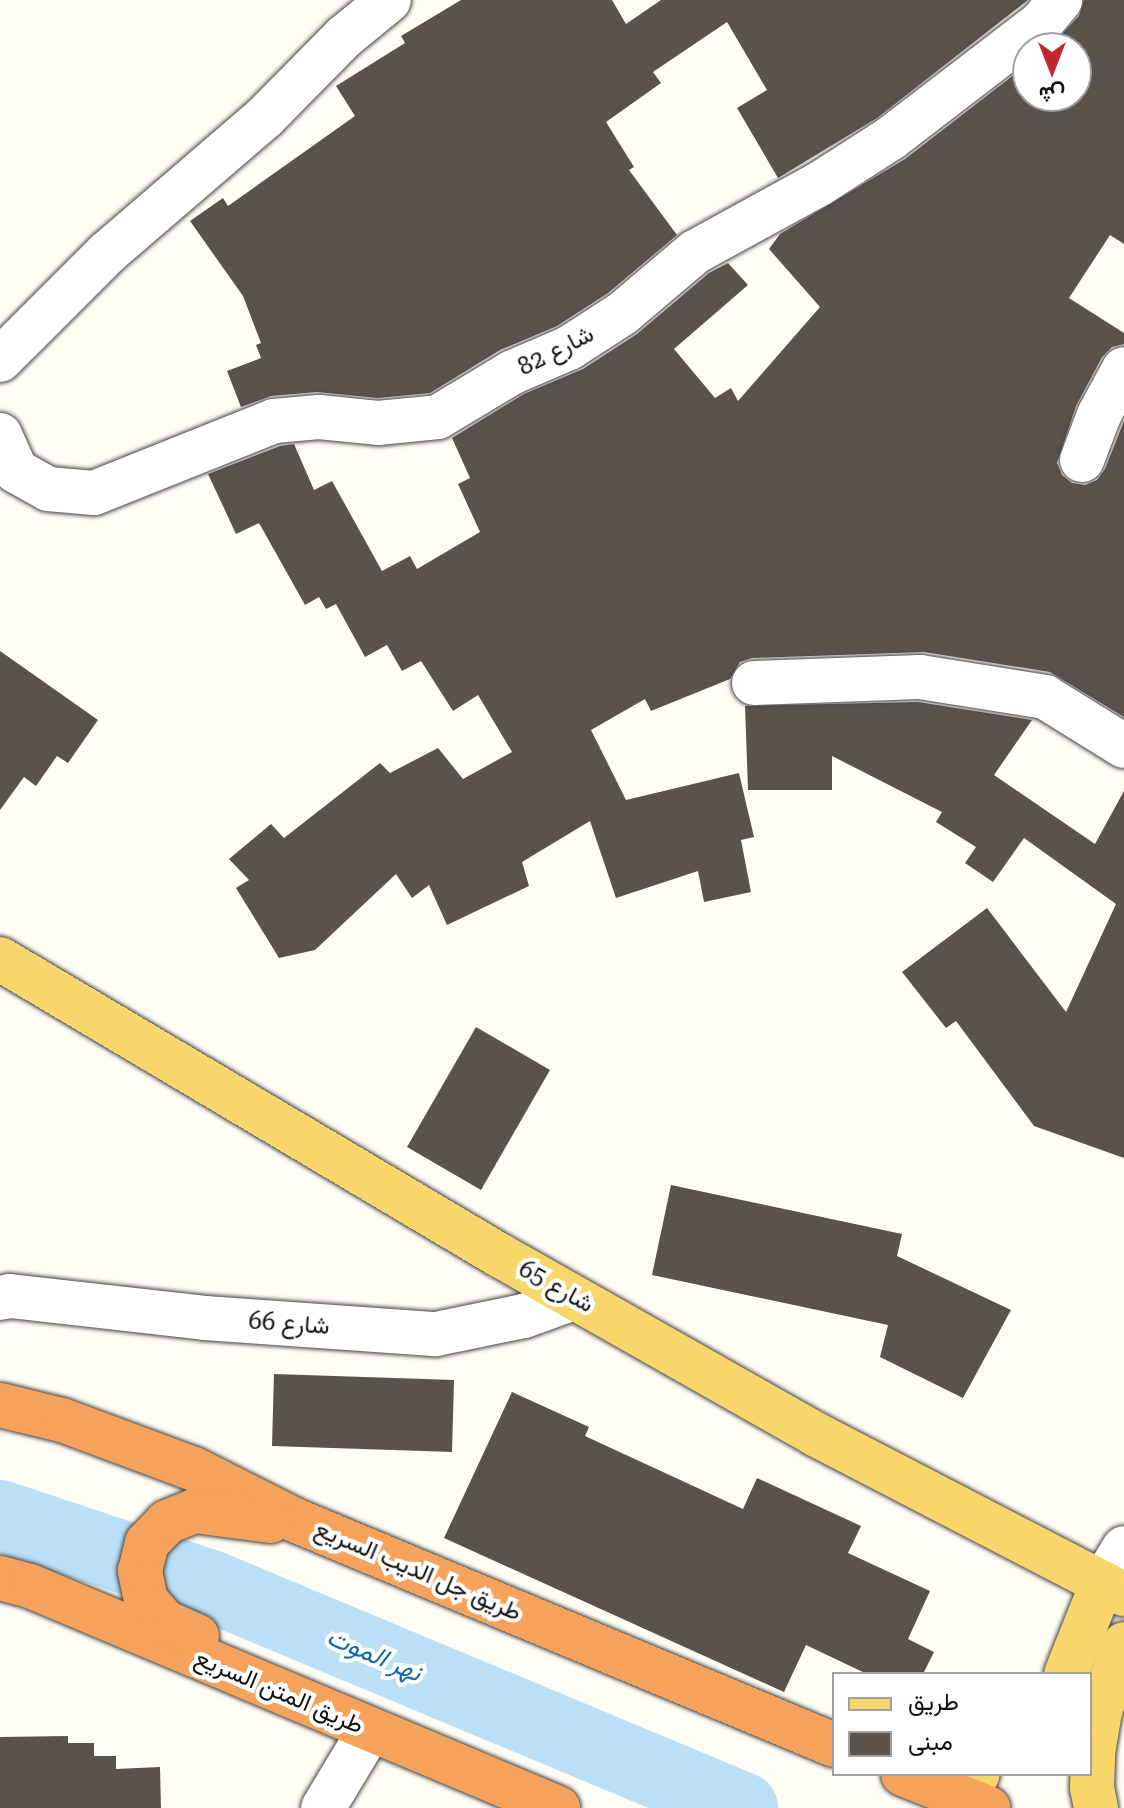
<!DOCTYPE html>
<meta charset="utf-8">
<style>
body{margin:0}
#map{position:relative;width:1124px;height:1808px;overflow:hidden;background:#fffdf5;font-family:"Roboto Serif",Vazirmatn,serif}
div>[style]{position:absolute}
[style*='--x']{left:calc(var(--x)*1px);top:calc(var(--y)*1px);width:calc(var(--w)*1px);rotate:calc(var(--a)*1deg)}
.river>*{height:72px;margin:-36px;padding:0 36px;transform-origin:36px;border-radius:36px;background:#b9e0f7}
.building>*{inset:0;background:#5a524d}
.roads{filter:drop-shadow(0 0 2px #444) drop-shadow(0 0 2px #444)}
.minor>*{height:44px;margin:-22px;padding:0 22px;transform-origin:22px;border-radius:22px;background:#fff}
.major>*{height:44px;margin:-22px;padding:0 22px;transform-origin:22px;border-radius:22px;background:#f9d66b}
.highway>*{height:44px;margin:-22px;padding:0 22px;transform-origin:22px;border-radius:22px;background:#f5a25d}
span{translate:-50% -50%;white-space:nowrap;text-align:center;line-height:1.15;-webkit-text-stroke:8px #fff;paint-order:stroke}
.street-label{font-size:24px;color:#111}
.water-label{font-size:26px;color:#1768a6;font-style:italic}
.legend{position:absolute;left:832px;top:1672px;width:260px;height:104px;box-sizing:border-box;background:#fff;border:2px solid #a0a0a0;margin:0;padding:10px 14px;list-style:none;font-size:24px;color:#111}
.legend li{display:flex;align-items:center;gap:16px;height:40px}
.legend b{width:40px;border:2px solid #a0a0a0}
.north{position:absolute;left:1012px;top:32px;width:80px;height:80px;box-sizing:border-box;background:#fff;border:2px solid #a0a0a0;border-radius:50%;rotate:180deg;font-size:22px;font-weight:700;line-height:32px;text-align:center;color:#111}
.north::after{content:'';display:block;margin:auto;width:28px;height:36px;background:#c4262e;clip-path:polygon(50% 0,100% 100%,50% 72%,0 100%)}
</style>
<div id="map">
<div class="river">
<div style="--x:0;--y:1516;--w:219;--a:18.4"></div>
<div style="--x:208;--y:1585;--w:579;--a:22.67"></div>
</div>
<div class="building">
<div style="clip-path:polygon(461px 0,612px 0,626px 24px,661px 0,1028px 0,877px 118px,778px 178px,737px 108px,767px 90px,727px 22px,653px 72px,661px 83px,606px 122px,634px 167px,629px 170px,677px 235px,608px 293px,557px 326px,500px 350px,430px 393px,378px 398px,317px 392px,271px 396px,241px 407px,227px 371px,261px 358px,256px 345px,261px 343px,243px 296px,190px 221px,223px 198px,228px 206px,355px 116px,336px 86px,405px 43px,401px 36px)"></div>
<div style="clip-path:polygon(1084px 0,1124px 0,1124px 244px,1110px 235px,1069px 298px,1124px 333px,1124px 344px,1112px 347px,1102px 357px,1076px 406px,1057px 463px,1062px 475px,1072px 483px,1085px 485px,1097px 480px,1105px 469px,1124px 421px,1124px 717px,1050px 672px,924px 652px,752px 658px,740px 662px,730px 679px,651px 711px,645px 699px,591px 730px,626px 800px,739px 773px,754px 837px,741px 840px,751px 892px,704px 902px,698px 871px,616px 898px,590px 821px,522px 862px,529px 886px,447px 925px,429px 885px,412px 898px,396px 874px,315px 950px,279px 958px,236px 888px,249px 880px,229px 859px,271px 824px,284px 838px,380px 763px,390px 773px,438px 748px,463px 779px,512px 752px,478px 695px,453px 711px,421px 661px,402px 671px,387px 645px,365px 657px,336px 604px,326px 609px,319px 597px,305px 605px,259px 523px,236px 534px,208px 474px,280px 446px,294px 444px,314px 490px,332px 481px,382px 571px,410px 556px,417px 569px,480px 532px,458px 484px,470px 478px,452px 438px,524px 394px,583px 369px,637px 334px,709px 273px,728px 263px,748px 285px,674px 349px,715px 398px,731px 388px,738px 401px,820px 307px,769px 249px,780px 234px,905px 159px,1028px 64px,1028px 96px,1076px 96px,1076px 48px,1049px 48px,1079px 16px)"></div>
<div style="clip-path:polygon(0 651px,98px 720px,68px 763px,57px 756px,36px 786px,24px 777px,0 810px)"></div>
<div style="clip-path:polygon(918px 702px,1032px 720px,994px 775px,1095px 844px,1124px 791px,1124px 1158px,1034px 1126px,956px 1021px,946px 1028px,902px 972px,987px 908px,1066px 1012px,1116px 904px,1024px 838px,993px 882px,965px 863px,976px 847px,936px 822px,942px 812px,832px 756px,832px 790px,748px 790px,745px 706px)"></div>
<div style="clip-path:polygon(476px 1027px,550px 1070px,481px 1190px,407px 1147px)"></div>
<div style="clip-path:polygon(671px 1185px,902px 1234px,897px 1256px,1011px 1310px,963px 1398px,880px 1357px,888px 1325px,652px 1275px)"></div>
<div style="clip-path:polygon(274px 1374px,454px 1380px,452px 1452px,272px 1446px)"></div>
<div style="clip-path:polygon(512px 1392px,589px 1427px,585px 1436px,743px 1509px,757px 1478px,861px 1526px,848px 1553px,930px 1591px,908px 1639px,934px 1652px,923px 1674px,867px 1674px,806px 1645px,784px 1692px,444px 1538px)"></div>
<div style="clip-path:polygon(68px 1736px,68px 1743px,94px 1743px,94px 1756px,116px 1756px,116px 1769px,160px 1767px,161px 1808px,0 1808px,0 1737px)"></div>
</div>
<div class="roads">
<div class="minor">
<div style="--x:0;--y:360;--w:151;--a:-45"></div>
<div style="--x:107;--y:253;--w:207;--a:-40.7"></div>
<div style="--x:264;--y:118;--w:114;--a:-45.4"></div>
<div style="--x:344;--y:37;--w:58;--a:-39.4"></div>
<div style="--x:0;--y:435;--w:39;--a:66"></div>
<div style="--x:16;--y:471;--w:37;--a:29"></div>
<div style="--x:48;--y:489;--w:46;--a:5"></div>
<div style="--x:94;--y:493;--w:194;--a:-21.8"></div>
<div style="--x:274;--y:421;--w:45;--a:-5.1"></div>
<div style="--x:319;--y:417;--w:59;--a:5.8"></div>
<div style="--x:378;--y:423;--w:60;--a:-5.7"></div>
<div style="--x:438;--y:417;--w:87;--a:-31"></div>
<div style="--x:513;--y:372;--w:61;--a:-23.2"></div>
<div style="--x:569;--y:348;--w:64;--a:-32.9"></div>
<div style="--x:623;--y:313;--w:94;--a:-40.3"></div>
<div style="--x:695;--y:252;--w:144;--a:-28.7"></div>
<div style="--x:821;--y:183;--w:83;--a:-32.7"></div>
<div style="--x:891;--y:138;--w:189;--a:-37.5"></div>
<div style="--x:1041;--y:23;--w:30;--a:-50"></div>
<div style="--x:1082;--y:460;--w:48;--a:-69.3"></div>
<div style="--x:1099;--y:415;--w:52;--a:-61.5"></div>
<div style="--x:754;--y:683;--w:166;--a:-2.1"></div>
<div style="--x:920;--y:677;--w:127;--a:9.1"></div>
<div style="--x:1045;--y:697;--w:93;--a:31.8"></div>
<div style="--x:0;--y:1298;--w:10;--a:-11"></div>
<div style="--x:10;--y:1296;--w:196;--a:6.4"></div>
<div style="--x:205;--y:1318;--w:232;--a:4"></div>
<div style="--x:436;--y:1334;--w:90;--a:-11.6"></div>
<div style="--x:524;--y:1316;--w:53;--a:-19.8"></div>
<div style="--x:1102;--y:1584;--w:42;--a:-58.6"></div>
<div style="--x:323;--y:1808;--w:91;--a:-58.9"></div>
</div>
<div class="major">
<div style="--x:0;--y:959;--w:580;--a:30.68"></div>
<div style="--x:499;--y:1255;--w:365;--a:29.5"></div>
<div style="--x:817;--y:1435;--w:346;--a:27.4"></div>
<div style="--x:1066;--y:1674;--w:97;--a:-68.2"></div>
<div style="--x:942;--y:1790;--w:39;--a:-24"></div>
<div style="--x:1096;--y:1808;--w:20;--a:-101"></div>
<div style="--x:1092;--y:1788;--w:35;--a:-88"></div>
<div style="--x:1093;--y:1753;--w:43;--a:-80.5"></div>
<div style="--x:1100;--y:1711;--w:71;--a:-70.3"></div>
</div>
<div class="highway">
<div style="--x:0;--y:1405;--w:64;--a:13.6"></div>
<div style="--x:62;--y:1420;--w:141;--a:20.4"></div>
<div style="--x:194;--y:1469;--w:115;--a:26.8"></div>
<div style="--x:297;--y:1521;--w:582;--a:22.64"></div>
<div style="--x:0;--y:1578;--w:31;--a:15"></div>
<div style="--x:30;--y:1586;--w:573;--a:22.8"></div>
<div style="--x:197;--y:1636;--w:35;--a:-156"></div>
<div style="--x:165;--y:1622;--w:29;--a:-131"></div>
<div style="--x:146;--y:1600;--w:30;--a:-102"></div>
<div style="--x:140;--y:1571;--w:29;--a:-76"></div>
<div style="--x:147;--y:1543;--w:29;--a:-46"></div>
<div style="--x:167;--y:1522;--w:29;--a:-22"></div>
<div style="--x:194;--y:1511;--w:77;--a:7.5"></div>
<div style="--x:903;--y:1774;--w:92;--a:21.8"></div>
</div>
</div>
<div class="street-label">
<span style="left:556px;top:351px;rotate:-27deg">شارع 82</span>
<span style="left:556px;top:1287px;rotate:29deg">شارع 65</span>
<span style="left:289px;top:1324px;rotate:4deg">شارع 66</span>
<span style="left:418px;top:1571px;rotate:23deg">طريق جل الديب السريع</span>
<span style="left:279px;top:1692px;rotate:23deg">طريق المتن السريع</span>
</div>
<div class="water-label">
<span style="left:374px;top:1655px;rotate:23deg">نهر الموت</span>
</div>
<ul class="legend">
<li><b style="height:10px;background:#f9d66b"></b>طريق</li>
<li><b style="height:22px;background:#5a524d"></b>مبنى</li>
</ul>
<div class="north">ش</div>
</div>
